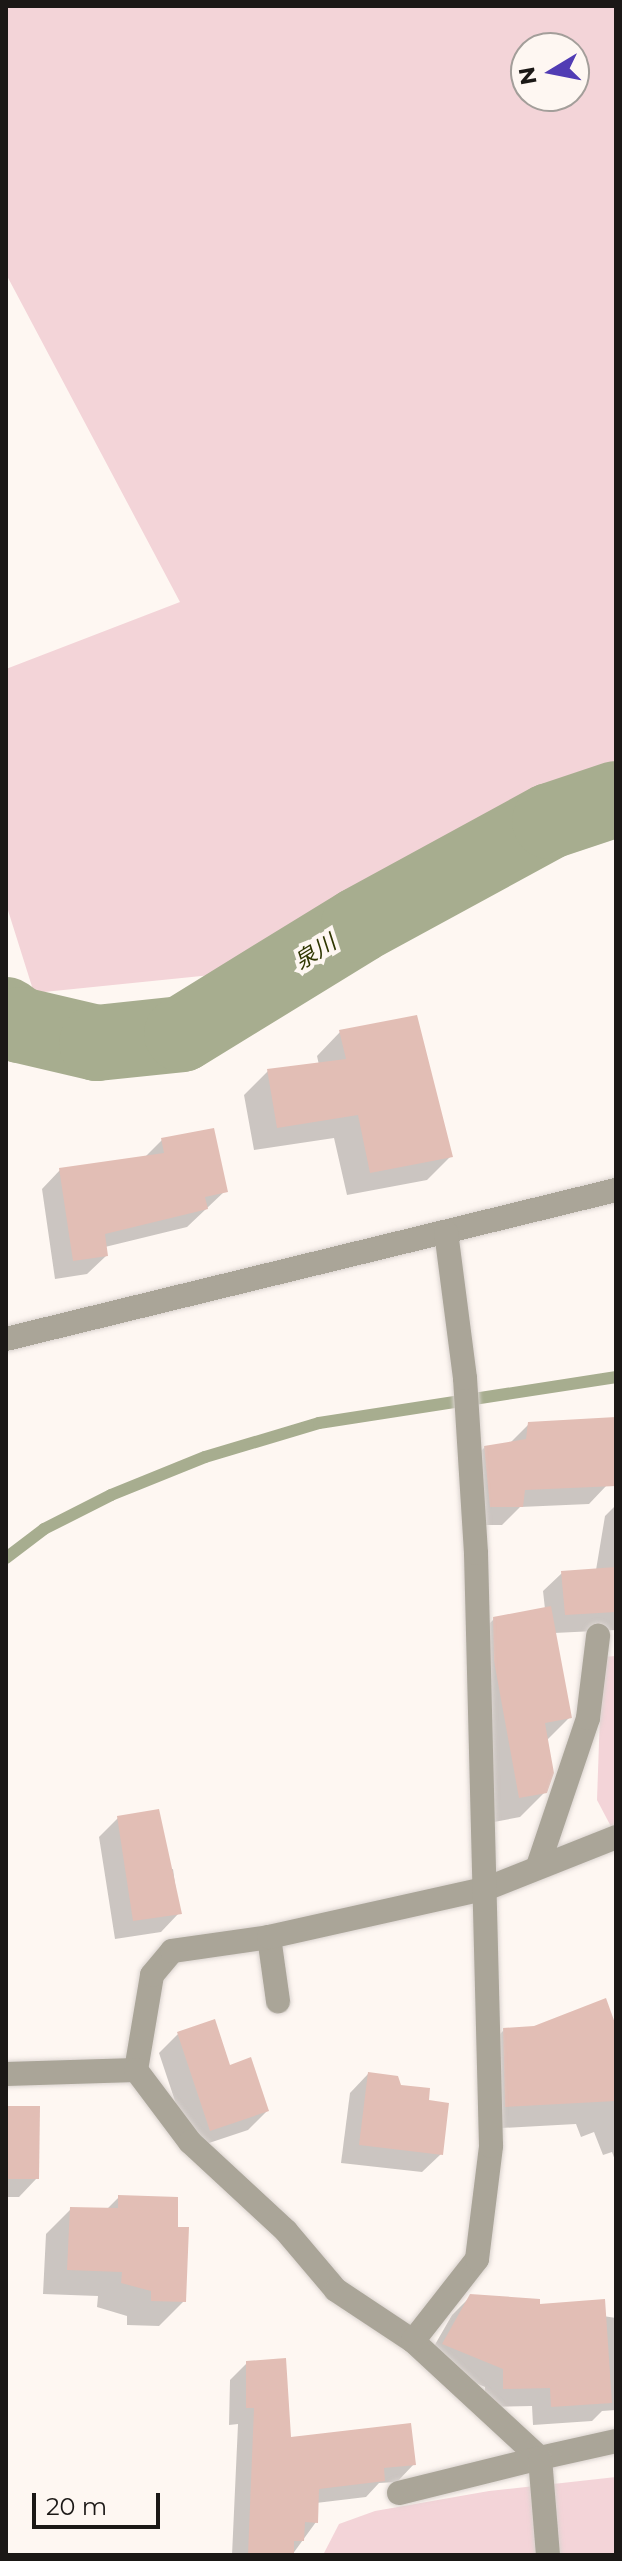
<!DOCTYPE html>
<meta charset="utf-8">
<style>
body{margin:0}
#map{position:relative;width:622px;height:2561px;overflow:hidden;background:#fef7f2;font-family:Montserrat,"Noto Sans JP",sans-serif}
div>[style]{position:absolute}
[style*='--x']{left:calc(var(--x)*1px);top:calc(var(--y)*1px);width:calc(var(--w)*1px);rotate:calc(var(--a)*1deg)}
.green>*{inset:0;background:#f3d4d8}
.shadow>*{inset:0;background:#0003}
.stream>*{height:12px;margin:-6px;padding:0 6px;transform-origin:6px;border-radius:6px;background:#a7ad8f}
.river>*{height:76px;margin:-38px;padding:0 38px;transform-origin:38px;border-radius:38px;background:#a7ad8f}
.building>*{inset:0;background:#e2beb5}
.roads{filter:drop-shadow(0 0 2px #dad3cf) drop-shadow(0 0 2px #dad3cf)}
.minor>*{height:24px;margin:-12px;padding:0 12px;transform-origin:12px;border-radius:12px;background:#aaa598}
span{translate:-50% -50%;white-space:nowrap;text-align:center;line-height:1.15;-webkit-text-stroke:8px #fef7f2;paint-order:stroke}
.water-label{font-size:22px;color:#2f3601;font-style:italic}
.frame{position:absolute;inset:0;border:8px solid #1b1816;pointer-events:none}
.north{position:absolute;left:510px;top:32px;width:80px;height:80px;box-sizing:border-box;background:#fef7f2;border:2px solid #a39e9a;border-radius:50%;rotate:260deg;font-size:22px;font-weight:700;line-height:32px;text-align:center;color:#1b1816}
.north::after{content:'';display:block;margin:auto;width:28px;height:36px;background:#513cb4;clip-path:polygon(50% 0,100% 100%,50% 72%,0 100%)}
.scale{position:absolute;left:32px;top:2493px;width:128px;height:36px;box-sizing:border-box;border:4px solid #1b1816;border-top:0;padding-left:10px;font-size:24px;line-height:28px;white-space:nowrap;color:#1b1816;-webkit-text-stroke:6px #fef7f2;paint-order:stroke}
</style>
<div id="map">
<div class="green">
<div style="clip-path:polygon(evenodd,6px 6px,616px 6px,616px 790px,464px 855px,231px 973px,34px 993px,6px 904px,6px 669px,180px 602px,6px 274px,6px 6px,526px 48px,574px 48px,574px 96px,526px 96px,526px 48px)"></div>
<div style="clip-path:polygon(616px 1656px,616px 1836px,597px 1800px,602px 1657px)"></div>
<div style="clip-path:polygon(616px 2477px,616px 2555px,323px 2555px,339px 2524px,375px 2511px,489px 2491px)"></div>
</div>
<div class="shadow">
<div style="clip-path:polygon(340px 1032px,451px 1156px,427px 1180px,347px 1195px,334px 1138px,254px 1150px,244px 1095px,268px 1071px,319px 1065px,317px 1056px)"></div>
<div style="clip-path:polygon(162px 1140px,225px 1191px,187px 1227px,105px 1247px,106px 1256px,87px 1274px,55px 1279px,42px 1189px,60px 1170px,144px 1158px)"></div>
<div style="clip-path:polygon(529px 1424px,607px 1485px,589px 1504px,520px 1507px,502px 1525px,472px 1525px,466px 1466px,485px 1447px,509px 1444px)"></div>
<div style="clip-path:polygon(616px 1505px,616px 1630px,554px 1633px,570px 1717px,546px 1741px,545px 1792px,520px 1817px,494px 1822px,469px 1644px,494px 1619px,545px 1609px,543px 1591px,562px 1573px,596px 1570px,605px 1516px)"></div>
<div style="clip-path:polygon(118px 1818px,167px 1870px,173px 1869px,179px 1913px,161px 1932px,115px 1939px,99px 1837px)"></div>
<div style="clip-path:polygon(214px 2021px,229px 2067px,267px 2111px,248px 2130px,191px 2149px,159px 2053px,178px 2034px)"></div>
<div style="clip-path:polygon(614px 2026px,616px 2163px,612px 2152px,603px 2155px,594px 2132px,581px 2137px,576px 2124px,483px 2129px,481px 2053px,504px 2030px)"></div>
<div style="clip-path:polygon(368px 2074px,426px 2102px,441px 2154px,422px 2172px,341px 2163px,350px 2093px)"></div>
<div style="clip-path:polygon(6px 2109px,37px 2178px,19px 2197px,6px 2197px)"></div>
<div style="clip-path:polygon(119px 2197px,176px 2229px,184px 2301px,159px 2326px,127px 2325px,127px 2316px,97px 2307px,98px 2296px,43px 2294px,46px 2234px,71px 2209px,106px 2210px)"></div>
<div style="clip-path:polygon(471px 2296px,616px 2318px,616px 2410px,602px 2411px,592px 2421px,533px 2425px,532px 2406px,485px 2407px,485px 2387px,425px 2362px,452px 2315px)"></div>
<div style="clip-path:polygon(247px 2363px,290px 2439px,414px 2464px,397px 2482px,379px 2483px,366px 2497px,316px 2503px,316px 2522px,292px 2555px,232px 2555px,238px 2424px,229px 2425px,230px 2380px)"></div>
</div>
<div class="stream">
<div style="--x:6;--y:1558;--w:48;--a:-37.3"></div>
<div style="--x:44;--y:1529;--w:75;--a:-26.9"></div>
<div style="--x:111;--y:1495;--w:101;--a:-22"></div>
<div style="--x:205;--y:1457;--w:119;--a:-16.6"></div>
<div style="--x:319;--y:1423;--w:301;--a:-8.8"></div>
</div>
<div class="river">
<div style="--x:6;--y:1015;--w:17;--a:36"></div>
<div style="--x:20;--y:1025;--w:79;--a:13.2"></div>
<div style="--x:97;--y:1043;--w:85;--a:-6"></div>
<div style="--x:182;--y:1034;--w:208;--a:-31.6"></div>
<div style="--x:359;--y:925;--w:217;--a:-28.6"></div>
<div style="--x:550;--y:821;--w:70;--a:-18.4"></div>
</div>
<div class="building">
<div style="clip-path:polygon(417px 1015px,453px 1157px,370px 1173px,358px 1115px,277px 1128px,267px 1069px,346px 1059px,339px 1030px)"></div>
<div style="clip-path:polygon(214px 1128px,228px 1192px,205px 1197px,208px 1209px,105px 1234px,108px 1256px,73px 1261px,59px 1168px,164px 1153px,161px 1138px)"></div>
<div style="clip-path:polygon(616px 1417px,616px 1486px,525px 1490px,523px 1507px,490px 1507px,484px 1446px,526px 1439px,528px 1422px)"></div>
<div style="clip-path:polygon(616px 1567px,616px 1612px,565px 1615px,561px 1571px)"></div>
<div style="clip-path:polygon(551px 1606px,572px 1718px,545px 1723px,554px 1773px,547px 1793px,519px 1798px,494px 1661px,493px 1617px)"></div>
<div style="clip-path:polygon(159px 1809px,182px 1914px,133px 1921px,117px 1816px)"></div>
<div style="clip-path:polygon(606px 1998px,616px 2026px,616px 2101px,505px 2107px,503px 2028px,534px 2026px)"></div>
<div style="clip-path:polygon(215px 2019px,230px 2065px,251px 2057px,269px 2111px,210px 2131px,177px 2032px)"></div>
<div style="clip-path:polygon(368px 2072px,398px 2076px,401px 2085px,430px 2088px,429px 2100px,449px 2103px,443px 2155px,359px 2145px)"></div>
<div style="clip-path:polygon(6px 2106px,40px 2106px,39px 2179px,6px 2179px)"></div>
<div style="clip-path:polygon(118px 2195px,178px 2197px,178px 2227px,189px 2227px,186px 2302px,151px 2301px,151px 2291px,121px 2283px,122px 2272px,67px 2270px,70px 2207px,118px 2208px)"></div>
<div style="clip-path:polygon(470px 2294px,540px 2299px,540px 2304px,605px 2299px,612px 2403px,551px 2407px,550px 2388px,503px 2389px,503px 2369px,442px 2344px)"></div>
<div style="clip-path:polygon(286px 2358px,291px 2437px,411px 2423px,416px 2465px,384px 2468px,385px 2481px,319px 2489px,318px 2523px,305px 2522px,304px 2541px,294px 2541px,294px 2555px,248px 2555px,254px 2408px,246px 2408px,246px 2361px)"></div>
</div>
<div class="roads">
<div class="minor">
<div style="--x:6;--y:1339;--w:628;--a:-13.73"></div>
<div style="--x:538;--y:1866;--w:156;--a:-71.3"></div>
<div style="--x:588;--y:1718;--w:83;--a:-83"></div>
<div style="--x:269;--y:1937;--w:65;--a:82"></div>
<div style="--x:136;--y:2070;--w:96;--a:-80.4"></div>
<div style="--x:152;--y:1975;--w:31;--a:-50"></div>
<div style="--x:172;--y:1951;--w:98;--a:-8.2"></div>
<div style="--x:269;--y:1937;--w:224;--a:-12.6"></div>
<div style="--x:488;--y:1888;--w:138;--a:-21.7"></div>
<div style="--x:6;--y:2074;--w:130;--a:-1.8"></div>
<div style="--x:136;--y:2070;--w:90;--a:53.1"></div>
<div style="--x:190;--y:2142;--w:131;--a:42.8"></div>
<div style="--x:286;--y:2231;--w:77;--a:49.7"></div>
<div style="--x:336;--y:2290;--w:92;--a:33.5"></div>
<div style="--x:413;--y:2341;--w:173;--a:42.7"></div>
<div style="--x:540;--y:2458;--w:78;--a:-12.6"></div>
<div style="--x:413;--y:2341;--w:104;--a:-52"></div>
<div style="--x:477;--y:2259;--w:114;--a:-82.9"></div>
<div style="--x:491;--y:2146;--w:593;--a:-91.45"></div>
<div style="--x:476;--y:1553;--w:175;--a:-93.6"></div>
<div style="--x:465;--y:1378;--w:147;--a:-97.4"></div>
<div style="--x:399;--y:2493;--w:145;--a:-13.9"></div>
<div style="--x:540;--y:2458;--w:97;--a:85.3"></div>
</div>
</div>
<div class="water-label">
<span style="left:315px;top:952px;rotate:-32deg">泉川</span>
</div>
<div class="frame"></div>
<div class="north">N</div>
<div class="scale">20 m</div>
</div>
